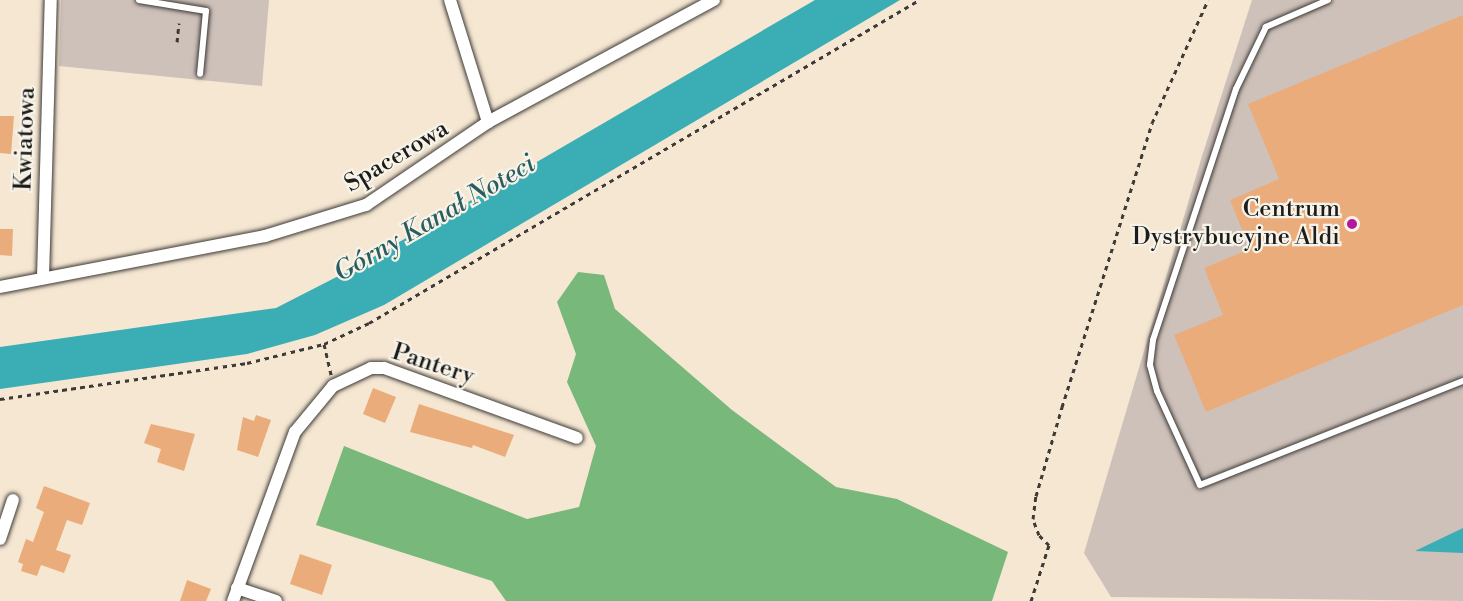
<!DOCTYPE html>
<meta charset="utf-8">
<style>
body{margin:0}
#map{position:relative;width:1463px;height:601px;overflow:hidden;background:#f5e7d2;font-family:"Libre Bodoni",serif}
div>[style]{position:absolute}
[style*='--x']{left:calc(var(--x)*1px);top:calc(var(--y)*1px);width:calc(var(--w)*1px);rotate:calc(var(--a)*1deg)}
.industrial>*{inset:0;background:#cec1ba}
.forest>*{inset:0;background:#78b87a}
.water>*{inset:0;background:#3badb5}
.building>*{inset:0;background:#ebac7b}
.path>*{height:3px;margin-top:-1.5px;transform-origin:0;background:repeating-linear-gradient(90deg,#3d3a37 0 4.5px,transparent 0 9px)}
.roads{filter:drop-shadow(0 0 2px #3d3a37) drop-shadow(0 0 2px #3d3a37)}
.service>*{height:6px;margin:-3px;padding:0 3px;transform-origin:3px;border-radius:3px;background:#fff}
.minor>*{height:12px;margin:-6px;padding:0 6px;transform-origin:6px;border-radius:6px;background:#fff}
.dots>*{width:16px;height:16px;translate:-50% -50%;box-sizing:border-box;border:3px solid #f7f3e8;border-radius:50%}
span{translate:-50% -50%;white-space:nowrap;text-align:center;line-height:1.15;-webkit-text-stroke:4.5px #f7f3e8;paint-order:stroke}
.street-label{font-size:24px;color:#1c1c1c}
.poi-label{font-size:24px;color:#1c1c1c}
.right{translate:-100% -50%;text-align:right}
.water-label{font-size:26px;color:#2a5d61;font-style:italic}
</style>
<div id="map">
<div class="industrial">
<div style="clip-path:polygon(61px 0,269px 0,262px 86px,59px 66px)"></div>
<div style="clip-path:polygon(1252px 0,1463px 0,1463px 601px,1111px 597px,1084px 553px,1202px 156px)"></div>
</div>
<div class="forest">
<div style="clip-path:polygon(578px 272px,604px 275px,615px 309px,732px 410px,836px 487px,897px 499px,1008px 552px,992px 601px,506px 601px,492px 581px,316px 525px,344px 446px,527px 519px,579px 507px,596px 446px,567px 382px,576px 354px,557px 302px)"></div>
</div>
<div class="water">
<div style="clip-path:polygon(815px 0,900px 0,384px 305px,315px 335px,247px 354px,0 389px,0 347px,276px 308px,358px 266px)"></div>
<div style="clip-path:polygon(1463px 528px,1463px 553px,1415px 551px)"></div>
</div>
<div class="building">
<div style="clip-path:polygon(1463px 15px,1463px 305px,1206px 412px,1174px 335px,1223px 315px,1204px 268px,1250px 249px,1230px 200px,1279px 179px,1248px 104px)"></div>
<div style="clip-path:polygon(0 116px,14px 116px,11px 154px,0 153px)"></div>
<div style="clip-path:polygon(0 229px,13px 229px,12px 256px,0 255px)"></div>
<div style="clip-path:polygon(373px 388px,396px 397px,385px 423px,363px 414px)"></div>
<div style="clip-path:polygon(419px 404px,514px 435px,505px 457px,473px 445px,472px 448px,410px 432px)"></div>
<div style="clip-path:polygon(256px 415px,271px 420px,258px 457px,237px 450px,243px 417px,254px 421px)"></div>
<div style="clip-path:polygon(151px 424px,195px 434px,184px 471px,157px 462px,161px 449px,144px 443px)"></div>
<div style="clip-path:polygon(44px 486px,90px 503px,82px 525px,67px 520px,56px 550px,71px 555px,64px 573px,41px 565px,37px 576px,21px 571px,23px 564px,18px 562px,26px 539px,33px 542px,44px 512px,36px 508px)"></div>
<div style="clip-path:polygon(300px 554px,332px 565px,322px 595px,290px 584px)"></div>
<div style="clip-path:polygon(187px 580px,211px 589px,206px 601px,180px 601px)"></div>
</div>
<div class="path">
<div style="--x:177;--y:42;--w:19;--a:-84"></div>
<div style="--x:324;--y:344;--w:32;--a:77"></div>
<div style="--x:0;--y:399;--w:250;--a:-8.3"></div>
<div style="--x:247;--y:363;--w:79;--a:-13.9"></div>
<div style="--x:324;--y:344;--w:50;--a:-25"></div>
<div style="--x:369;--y:323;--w:638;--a:-30.42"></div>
<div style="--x:1031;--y:601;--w:59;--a:-72.2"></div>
<div style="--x:1049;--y:545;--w:14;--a:-135"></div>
<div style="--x:1039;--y:535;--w:17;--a:-111"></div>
<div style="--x:1033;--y:519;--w:23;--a:-83"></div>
<div style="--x:1036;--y:496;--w:93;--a:-73.7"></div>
<div style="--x:1062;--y:407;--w:298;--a:-72.4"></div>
<div style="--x:1152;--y:123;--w:135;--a:-65.5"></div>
</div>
<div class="roads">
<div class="service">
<div style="--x:139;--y:0;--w:68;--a:9.3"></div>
<div style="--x:206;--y:11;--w:63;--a:95.4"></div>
<div style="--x:1328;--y:0;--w:68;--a:156.5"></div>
<div style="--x:1266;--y:27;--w:69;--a:115.8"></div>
<div style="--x:1236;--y:89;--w:264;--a:108.3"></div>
<div style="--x:1153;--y:340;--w:25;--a:97"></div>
<div style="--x:1150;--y:365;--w:27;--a:75"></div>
<div style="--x:1157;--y:391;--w:103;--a:65.4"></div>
<div style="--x:1200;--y:485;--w:283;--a:-21.6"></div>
</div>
<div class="minor">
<div style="--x:450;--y:0;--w:128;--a:72.7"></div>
<div style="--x:43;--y:278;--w:278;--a:-88.4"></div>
<div style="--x:0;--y:287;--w:270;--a:-10.9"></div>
<div style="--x:265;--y:236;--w:106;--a:-17.1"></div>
<div style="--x:366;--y:205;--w:148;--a:-34.2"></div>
<div style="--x:488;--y:122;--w:257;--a:-28.4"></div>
<div style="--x:0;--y:539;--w:41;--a:-71.6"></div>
<div style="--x:237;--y:588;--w:41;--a:18.4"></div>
<div style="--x:233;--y:601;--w:180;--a:-69.9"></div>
<div style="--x:295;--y:432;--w:60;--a:-50.4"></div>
<div style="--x:333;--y:386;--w:42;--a:-25.3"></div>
<div style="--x:371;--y:368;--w:13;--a:0"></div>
<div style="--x:384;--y:368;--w:205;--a:19.9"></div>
</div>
</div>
<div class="dots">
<div style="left:1352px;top:224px;background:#b5179e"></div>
</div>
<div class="street-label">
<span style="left:26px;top:139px;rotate:-88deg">Kwiatowa</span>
<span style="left:397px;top:157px;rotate:-31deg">Spacerowa</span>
<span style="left:433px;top:365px;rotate:18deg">Pantery</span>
</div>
<div class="poi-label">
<span class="right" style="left:1340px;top:224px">Centrum<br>Dystrybucyjne Aldi</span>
</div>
<div class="water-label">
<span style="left:435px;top:219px;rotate:-30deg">Górny Kanał Noteci</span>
</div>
</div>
